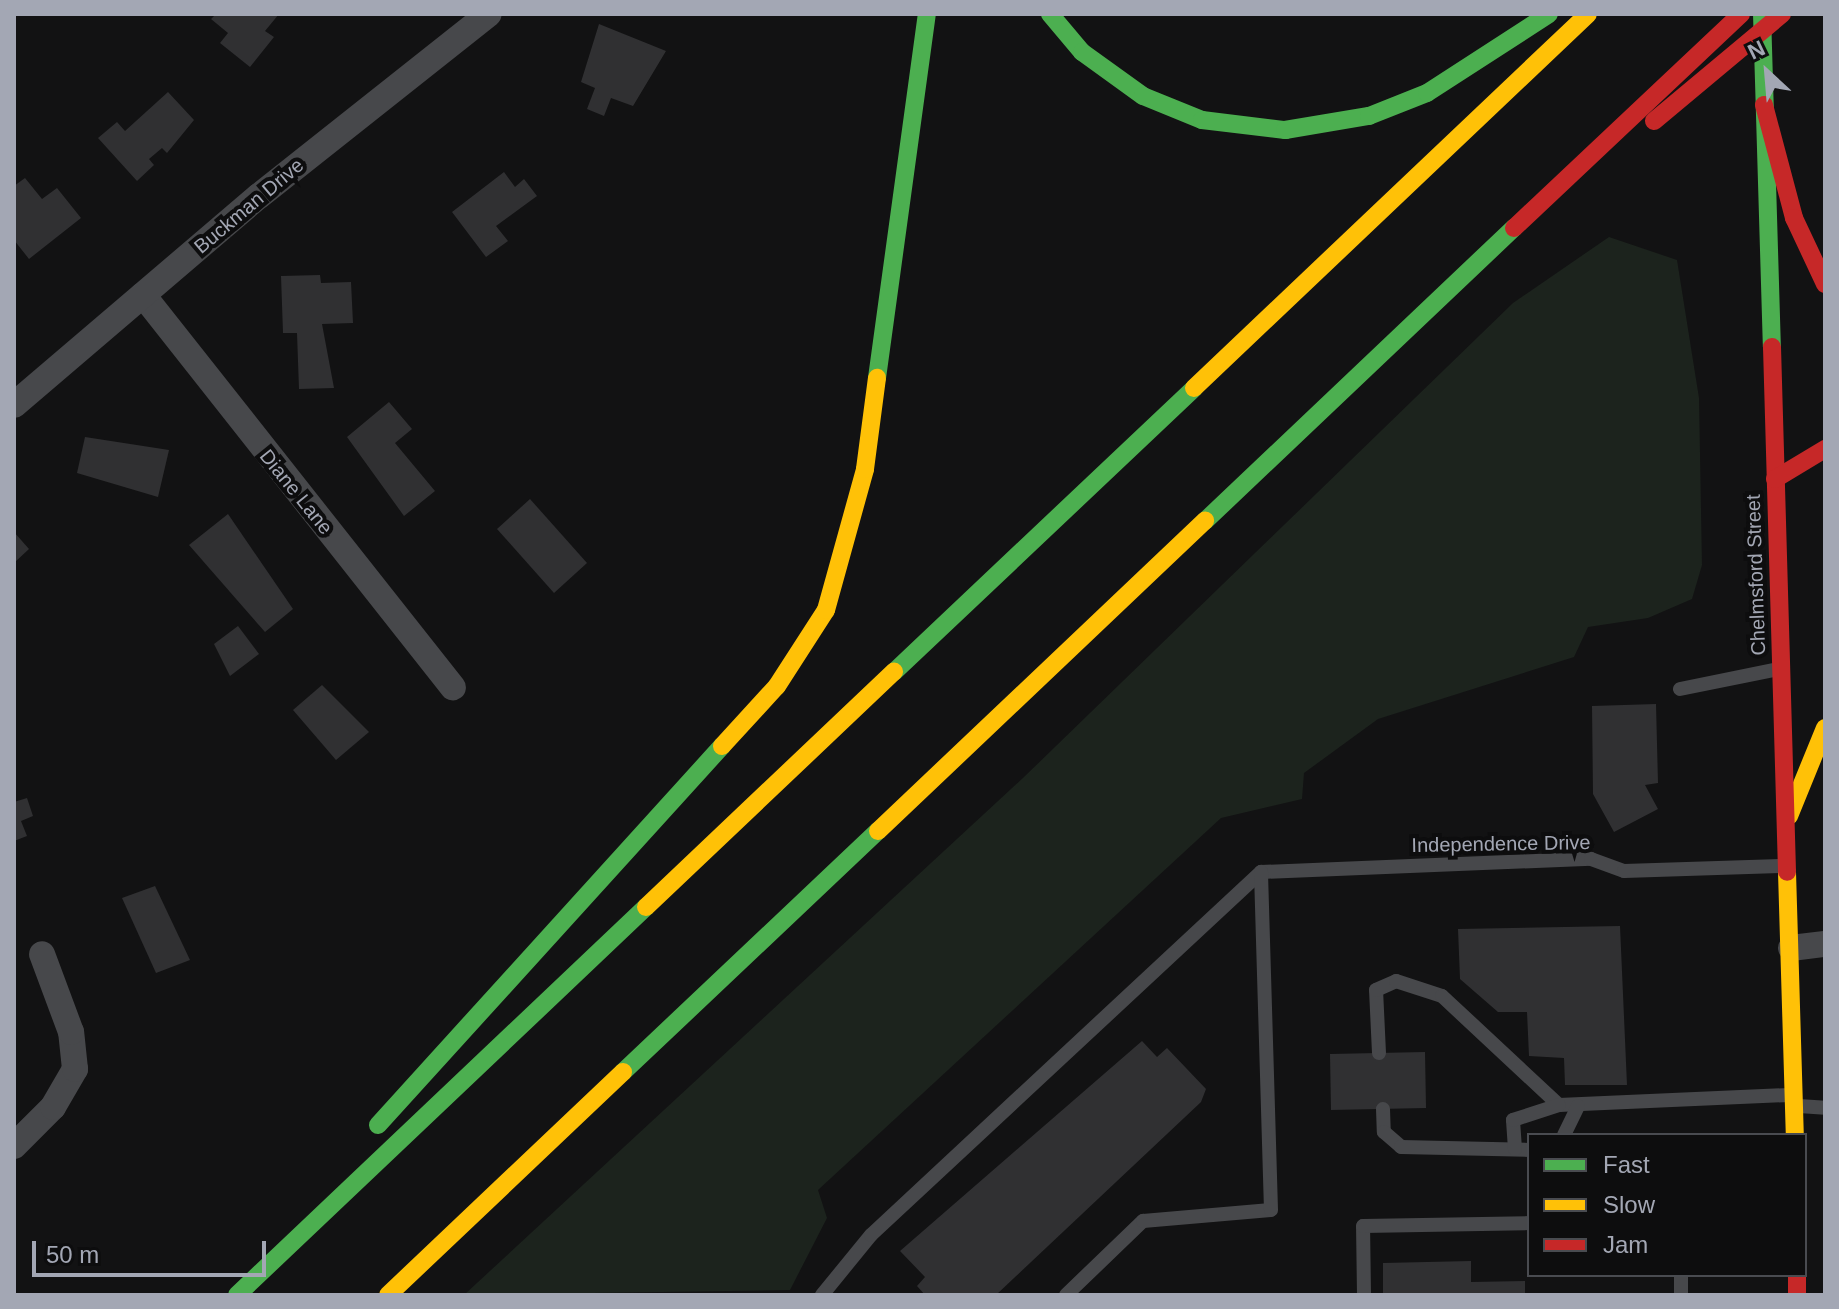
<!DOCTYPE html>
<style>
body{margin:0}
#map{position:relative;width:1839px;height:1309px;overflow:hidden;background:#121213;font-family:Helvetica,sans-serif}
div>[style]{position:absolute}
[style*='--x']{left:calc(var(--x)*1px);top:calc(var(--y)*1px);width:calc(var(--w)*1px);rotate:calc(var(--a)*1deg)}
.green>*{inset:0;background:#1c231d}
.building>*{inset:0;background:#303032}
.lane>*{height:14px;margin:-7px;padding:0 7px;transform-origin:7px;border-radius:7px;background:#47484b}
.street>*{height:26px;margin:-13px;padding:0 13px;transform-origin:13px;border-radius:13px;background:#47484b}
.fast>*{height:18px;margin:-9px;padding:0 9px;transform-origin:9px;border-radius:9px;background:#4caf50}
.slow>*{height:18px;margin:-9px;padding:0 9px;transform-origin:9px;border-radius:9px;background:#ffc107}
.jam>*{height:18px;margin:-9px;padding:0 9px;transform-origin:9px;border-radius:9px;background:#c62828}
.jam-bridge>*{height:18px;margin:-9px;padding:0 9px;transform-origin:9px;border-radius:9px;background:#c62828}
span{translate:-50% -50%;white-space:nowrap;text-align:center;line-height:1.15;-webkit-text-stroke:8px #0d0d0e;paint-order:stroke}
.street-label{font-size:20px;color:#a3a7b4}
.frame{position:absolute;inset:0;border:16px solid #a3a7b4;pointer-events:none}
.legend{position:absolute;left:1527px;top:1133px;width:280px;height:144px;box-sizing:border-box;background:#0d0d0e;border:2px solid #494b50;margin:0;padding:10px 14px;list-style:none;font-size:24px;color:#a3a7b4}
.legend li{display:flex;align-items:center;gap:16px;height:40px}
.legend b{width:40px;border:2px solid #494b50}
.north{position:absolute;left:1727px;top:32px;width:80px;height:80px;-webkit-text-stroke:6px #0d0d0e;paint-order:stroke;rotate:334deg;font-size:22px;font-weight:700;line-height:32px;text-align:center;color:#a3a7b4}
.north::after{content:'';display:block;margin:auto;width:28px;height:36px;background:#a3a7b4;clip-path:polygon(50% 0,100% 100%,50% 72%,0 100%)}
.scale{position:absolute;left:32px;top:1241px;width:234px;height:36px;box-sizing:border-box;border:4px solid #a3a7b4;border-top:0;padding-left:10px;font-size:24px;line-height:28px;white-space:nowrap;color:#a3a7b4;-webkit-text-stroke:6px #0d0d0e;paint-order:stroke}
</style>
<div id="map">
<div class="green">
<div style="clip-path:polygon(1609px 237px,1677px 260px,1699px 398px,1702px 565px,1692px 599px,1648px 618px,1588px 627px,1574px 657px,1378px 719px,1304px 773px,1302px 799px,1221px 818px,818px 1190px,827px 1218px,790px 1290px,464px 1295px,1024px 777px,1513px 303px)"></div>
</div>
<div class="building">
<div style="clip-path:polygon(216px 14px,243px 16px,279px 14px,265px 31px,274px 37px,250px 67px,220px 43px,228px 33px,211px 19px)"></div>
<div style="clip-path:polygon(599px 24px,666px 51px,633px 106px,611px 98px,604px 116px,587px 109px,595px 88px,581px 82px)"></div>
<div style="clip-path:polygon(168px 92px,194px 120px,167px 153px,162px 148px,149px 159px,154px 165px,137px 181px,98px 138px,117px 122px,125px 131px)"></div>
<div style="clip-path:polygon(504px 172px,515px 187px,524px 179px,537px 196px,496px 226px,508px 241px,486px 257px,452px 212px)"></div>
<div style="clip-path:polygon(25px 178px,42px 199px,57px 188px,81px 218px,29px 259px,14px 240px,14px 186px)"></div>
<div style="clip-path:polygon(320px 275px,321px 283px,351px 282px,353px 323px,322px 324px,334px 388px,299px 389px,297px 333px,283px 333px,281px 276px)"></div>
<div style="clip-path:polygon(389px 402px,412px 429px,395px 443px,435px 491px,404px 516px,347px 437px)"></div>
<div style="clip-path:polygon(85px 437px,169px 450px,158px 497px,77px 473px)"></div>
<div style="clip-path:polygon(530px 499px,587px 563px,554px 593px,497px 529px)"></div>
<div style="clip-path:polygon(228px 514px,293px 609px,265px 632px,189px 545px)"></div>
<div style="clip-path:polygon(14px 532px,29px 549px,14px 563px)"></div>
<div style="clip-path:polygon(238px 626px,259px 654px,230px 676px,214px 644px)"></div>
<div style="clip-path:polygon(322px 685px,369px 732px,336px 760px,293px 710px)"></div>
<div style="clip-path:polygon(1656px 704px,1658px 783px,1645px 785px,1658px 809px,1614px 832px,1593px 794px,1592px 706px)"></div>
<div style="clip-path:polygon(27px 798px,33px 816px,21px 821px,27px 836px,14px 841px,14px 802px)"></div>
<div style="clip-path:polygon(155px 886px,190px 960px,156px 973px,122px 898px)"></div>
<div style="clip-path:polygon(1620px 926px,1627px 1085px,1565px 1085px,1564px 1058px,1529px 1056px,1527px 1012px,1498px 1012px,1460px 979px,1458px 929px)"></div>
<div style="clip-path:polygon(1142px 1041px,1157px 1057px,1167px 1048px,1206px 1089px,1201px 1102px,996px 1295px,925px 1295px,917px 1286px,925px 1277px,900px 1251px)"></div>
<div style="clip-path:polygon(1425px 1052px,1426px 1108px,1331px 1110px,1330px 1054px)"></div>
<div style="clip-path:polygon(1471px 1261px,1471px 1282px,1525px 1281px,1525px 1295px,1383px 1295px,1383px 1263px)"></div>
</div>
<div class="lane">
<div style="--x:1680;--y:689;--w:100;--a:-11.5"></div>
<div style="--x:1261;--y:872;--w:330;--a:-2.3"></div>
<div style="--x:1591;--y:859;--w:35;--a:20"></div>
<div style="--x:1624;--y:871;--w:159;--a:-1.8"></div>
<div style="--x:1379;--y:1053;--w:63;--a:-92.7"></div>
<div style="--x:1376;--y:990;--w:22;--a:-24"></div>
<div style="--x:1396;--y:981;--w:48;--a:18.1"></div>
<div style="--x:1442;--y:996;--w:160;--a:43"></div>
<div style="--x:1559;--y:1105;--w:231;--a:-2.5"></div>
<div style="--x:1799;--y:1106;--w:26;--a:4"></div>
<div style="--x:1383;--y:1109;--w:23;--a:88"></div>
<div style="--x:1384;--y:1132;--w:23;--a:41"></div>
<div style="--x:1401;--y:1147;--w:128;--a:1.3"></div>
<div style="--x:1564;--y:1135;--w:32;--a:-64"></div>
<div style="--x:1515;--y:1149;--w:29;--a:-94"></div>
<div style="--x:1513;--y:1120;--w:48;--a:-18.1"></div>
<div style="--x:1681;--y:1275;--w:20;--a:90"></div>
<div style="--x:822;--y:1295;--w:77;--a:-50.8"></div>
<div style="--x:871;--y:1235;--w:533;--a:-42.95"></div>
<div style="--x:1066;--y:1295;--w:107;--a:-43.9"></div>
<div style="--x:1143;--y:1221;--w:128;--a:-4.9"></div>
<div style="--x:1271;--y:1210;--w:338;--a:-91.7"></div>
<div style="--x:1364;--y:1295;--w:69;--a:-90.8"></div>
<div style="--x:1363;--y:1226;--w:166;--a:-1"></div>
</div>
<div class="street">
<div style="--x:143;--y:295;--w:500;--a:51.7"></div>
<div style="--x:14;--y:405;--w:322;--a:-40.5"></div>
<div style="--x:259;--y:196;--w:293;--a:-38.4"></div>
<div style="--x:1791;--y:948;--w:34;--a:-7"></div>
<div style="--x:14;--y:1146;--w:55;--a:-45"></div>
<div style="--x:53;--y:1107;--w:44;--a:-59.9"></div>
<div style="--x:75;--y:1069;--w:37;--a:-96"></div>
<div style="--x:71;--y:1032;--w:83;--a:-110.4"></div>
</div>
<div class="fast">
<div style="--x:1050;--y:14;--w:50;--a:49.9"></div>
<div style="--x:1082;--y:52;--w:75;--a:35.8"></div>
<div style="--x:1143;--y:96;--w:64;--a:22.1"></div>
<div style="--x:1202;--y:120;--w:84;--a:6.9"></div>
<div style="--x:1285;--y:130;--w:85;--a:-9.5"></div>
<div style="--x:1369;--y:116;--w:62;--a:-21.6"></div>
<div style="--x:1427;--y:93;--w:145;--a:-32.9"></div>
<div style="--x:1762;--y:14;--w:333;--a:88.3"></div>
<div style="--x:877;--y:378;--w:367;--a:-82.2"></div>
<div style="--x:1205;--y:521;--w:426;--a:-43.5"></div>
<div style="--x:894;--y:672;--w:413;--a:-43.4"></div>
<div style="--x:623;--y:1072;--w:351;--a:-43.4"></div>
<div style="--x:378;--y:1125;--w:512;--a:-47.77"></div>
<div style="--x:237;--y:1295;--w:564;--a:-43.49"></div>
</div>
<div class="slow">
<div style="--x:1194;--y:388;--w:543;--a:-43.51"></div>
<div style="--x:722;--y:746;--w:81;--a:-47.5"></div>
<div style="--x:777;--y:686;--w:90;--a:-57.2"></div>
<div style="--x:826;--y:610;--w:146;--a:-74.5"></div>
<div style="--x:865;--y:469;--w:92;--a:-82.5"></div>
<div style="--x:1789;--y:816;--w:95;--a:-67.8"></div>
<div style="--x:878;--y:831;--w:451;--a:-43.5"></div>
<div style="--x:1787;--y:872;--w:263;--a:88.3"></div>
<div style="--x:646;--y:907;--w:342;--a:-43.5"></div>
<div style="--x:388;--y:1295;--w:324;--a:-43.5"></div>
</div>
<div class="jam">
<div style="--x:1764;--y:105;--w:117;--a:75.1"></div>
<div style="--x:1794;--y:218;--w:73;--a:64.8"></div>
<div style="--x:1514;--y:228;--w:312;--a:-43.3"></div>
<div style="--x:1772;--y:347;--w:525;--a:88.36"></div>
<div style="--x:1775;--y:479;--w:58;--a:-31"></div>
<div style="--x:1797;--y:1275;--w:20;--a:90"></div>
</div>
<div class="jam-bridge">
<div style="--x:1654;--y:121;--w:167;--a:-39.9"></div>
</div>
<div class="street-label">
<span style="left:249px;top:206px;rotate:-40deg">Buckman Drive</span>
<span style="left:296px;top:492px;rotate:51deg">Diane Lane</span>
<span style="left:1756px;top:575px;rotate:-92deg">Chelmsford Street</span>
<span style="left:1501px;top:844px;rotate:-1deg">Independence Drive</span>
</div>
<div class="frame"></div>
<ul class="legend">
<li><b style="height:10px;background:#4caf50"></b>Fast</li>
<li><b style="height:10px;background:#ffc107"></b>Slow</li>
<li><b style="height:10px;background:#c62828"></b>Jam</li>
</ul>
<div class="north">N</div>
<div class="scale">50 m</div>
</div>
